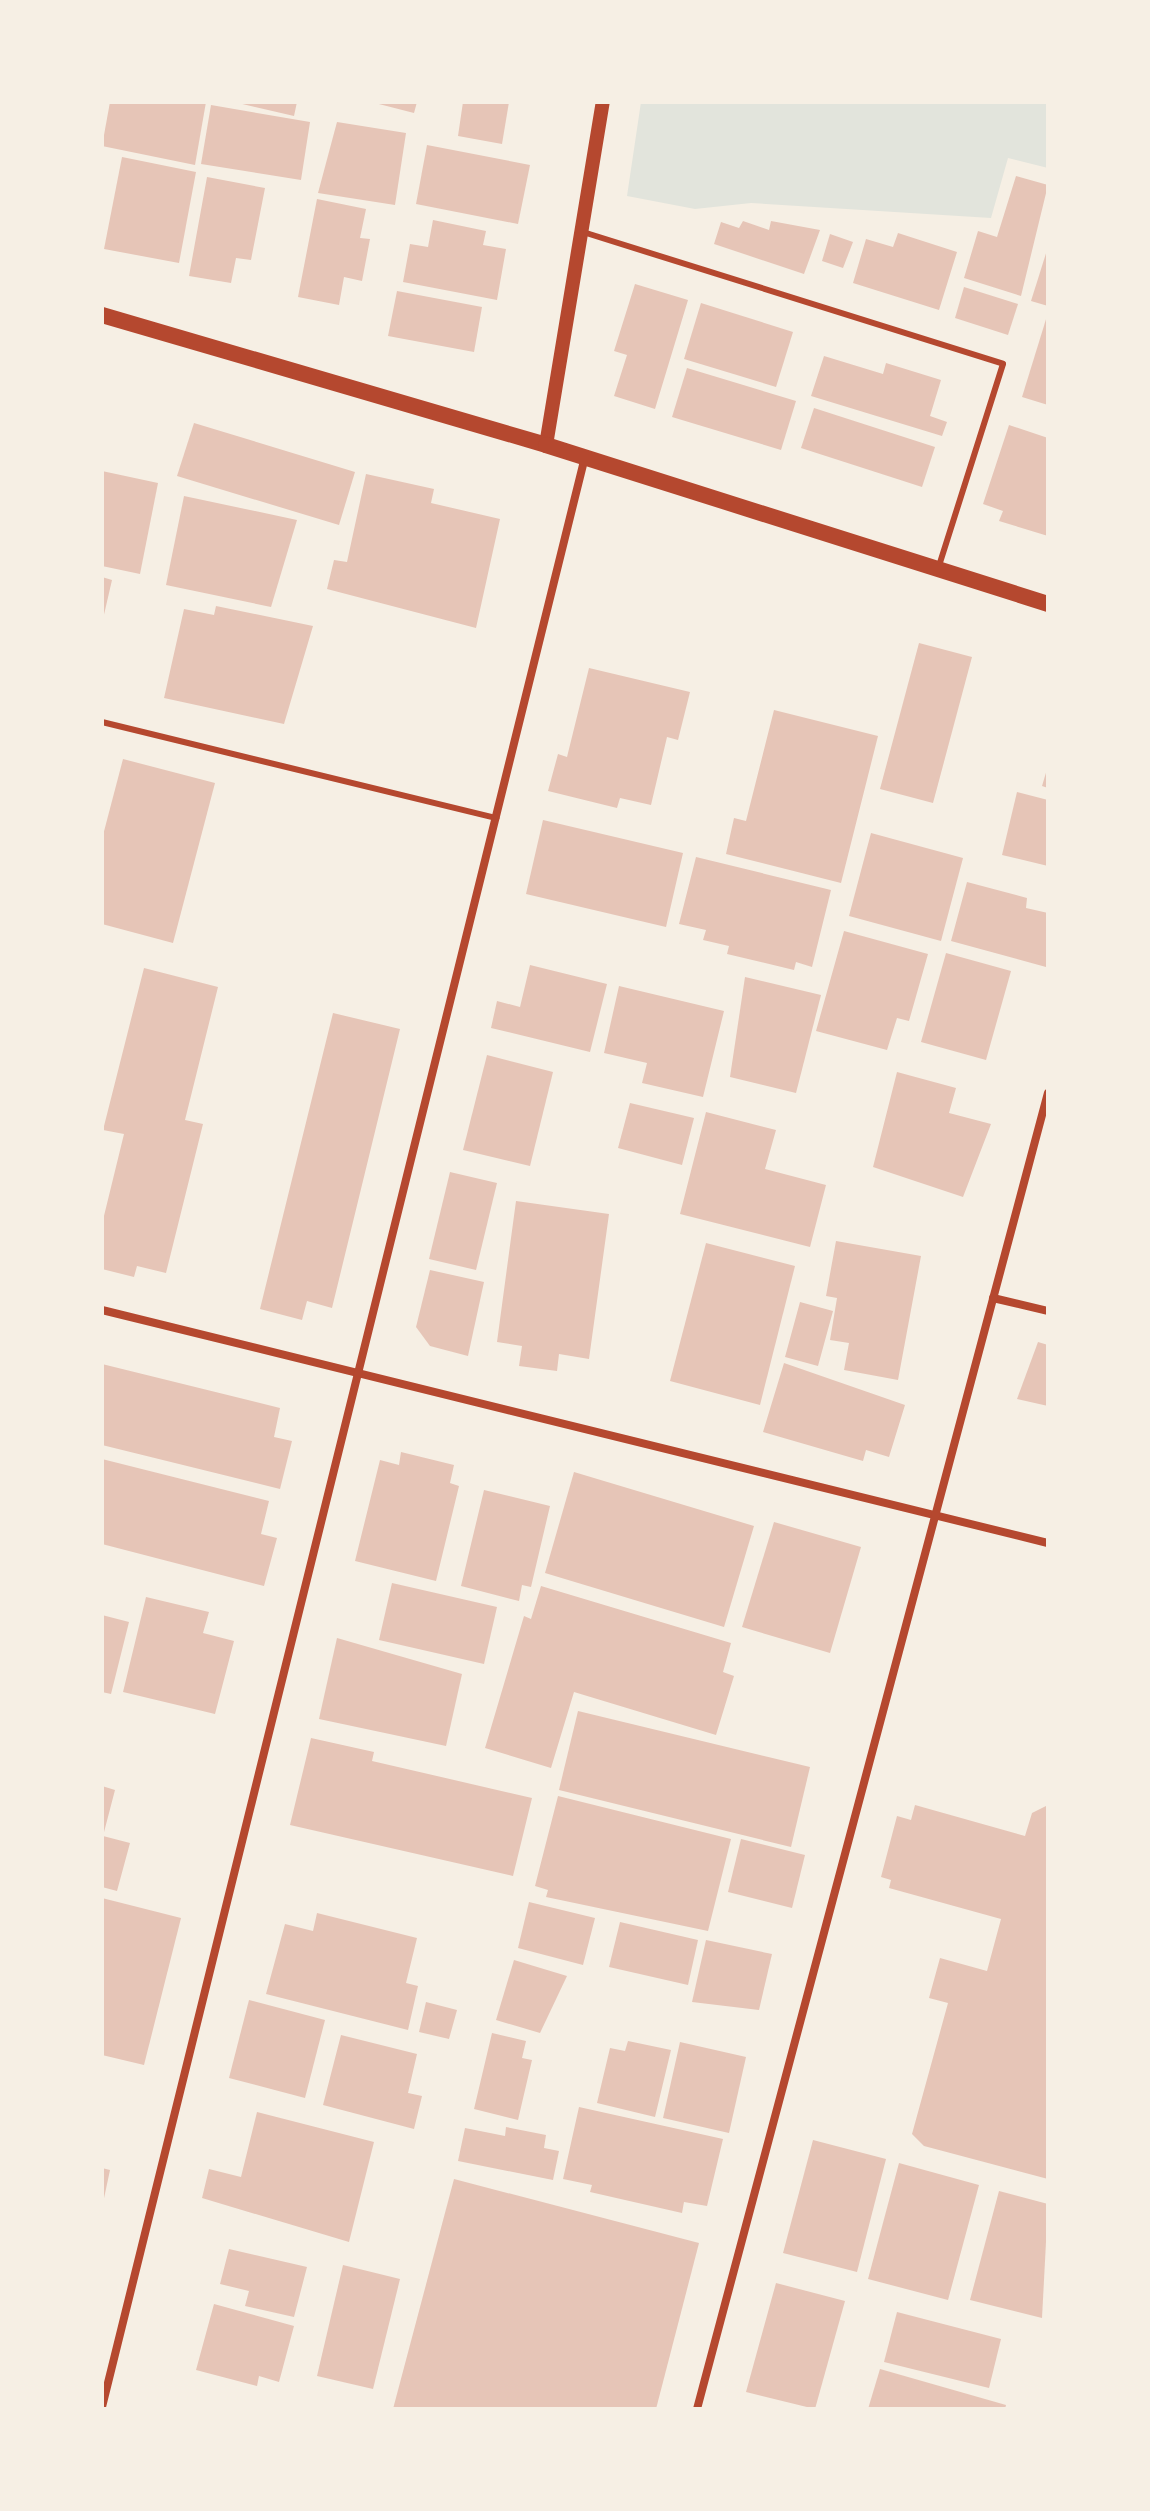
<!DOCTYPE html>
<style>
body{margin:0}
#map{position:relative;width:1150px;height:2511px;overflow:hidden;background:#f6efe4;font-family:"Fira Sans Condensed",sans-serif}
div>[style]{position:absolute}
[style*='--x']{left:calc(var(--x)*1px);top:calc(var(--y)*1px);width:calc(var(--w)*1px);rotate:calc(var(--a)*1deg)}
.green>*{inset:0;background:#e2e4dc}
.building>*{inset:0;background:#e6c5b7}
.service>*{height:6px;margin:-3px;padding:0 3px;transform-origin:3px;border-radius:3px;background:#b5482f}
.minor>*{height:8px;margin:-4px;padding:0 4px;transform-origin:4px;border-radius:4px;background:#b5482f}
.tertiary>*{height:14px;margin:-7px;padding:0 7px;transform-origin:7px;border-radius:7px;background:#b5482f}
.secondary>*{height:16px;margin:-8px;padding:0 8px;transform-origin:8px;border-radius:8px;background:#b5482f}
span{translate:-50% -50%;white-space:nowrap;text-align:center;line-height:1.15;-webkit-text-stroke:6px #f6efe4;paint-order:stroke}
.frame{position:absolute;inset:0;border:104px solid #f6efe4;pointer-events:none}
</style>
<div id="map">
<div class="green">
<div style="clip-path:polygon(641px 102px,1048px 102px,1048px 168px,1008px 158px,991px 218px,751px 203px,695px 209px,627px 196px)"></div>
</div>
<div class="building">
<div style="clip-path:polygon(110px 102px,206px 102px,195px 165px,102px 146px)"></div>
<div style="clip-path:polygon(234px 102px,297px 102px,294px 116px)"></div>
<div style="clip-path:polygon(371px 102px,417px 102px,414px 113px)"></div>
<div style="clip-path:polygon(463px 102px,509px 102px,502px 144px,458px 136px)"></div>
<div style="clip-path:polygon(211px 105px,310px 122px,301px 180px,201px 164px)"></div>
<div style="clip-path:polygon(337px 122px,406px 133px,395px 205px,318px 193px)"></div>
<div style="clip-path:polygon(427px 145px,530px 165px,518px 224px,416px 204px)"></div>
<div style="clip-path:polygon(122px 157px,196px 172px,179px 263px,104px 249px)"></div>
<div style="clip-path:polygon(1016px 176px,1048px 185px,1021px 296px,964px 278px,978px 231px,997px 237px)"></div>
<div style="clip-path:polygon(207px 177px,265px 188px,251px 260px,236px 258px,231px 283px,189px 276px)"></div>
<div style="clip-path:polygon(317px 199px,366px 209px,360px 238px,370px 239px,362px 281px,344px 277px,339px 305px,298px 297px)"></div>
<div style="clip-path:polygon(433px 220px,486px 231px,483px 245px,506px 249px,497px 300px,403px 282px,410px 244px,428px 247px)"></div>
<div style="clip-path:polygon(743px 221px,769px 230px,771px 221px,820px 230px,804px 274px,714px 244px,721px 222px,739px 228px)"></div>
<div style="clip-path:polygon(898px 233px,957px 252px,939px 310px,853px 283px,866px 239px,893px 247px)"></div>
<div style="clip-path:polygon(830px 234px,853px 242px,843px 268px,822px 261px)"></div>
<div style="clip-path:polygon(1048px 247px,1048px 306px,1031px 301px)"></div>
<div style="clip-path:polygon(635px 284px,688px 300px,655px 409px,614px 396px,627px 355px,614px 351px)"></div>
<div style="clip-path:polygon(964px 287px,1018px 304px,1008px 335px,955px 318px)"></div>
<div style="clip-path:polygon(397px 291px,482px 307px,474px 352px,388px 336px)"></div>
<div style="clip-path:polygon(701px 303px,793px 332px,776px 387px,684px 359px)"></div>
<div style="clip-path:polygon(1047px 316px,1048px 316px,1048px 405px,1022px 397px)"></div>
<div style="clip-path:polygon(824px 356px,883px 374px,886px 363px,941px 380px,930px 416px,947px 422px,942px 436px,811px 396px)"></div>
<div style="clip-path:polygon(687px 368px,796px 401px,781px 450px,672px 417px)"></div>
<div style="clip-path:polygon(814px 408px,935px 447px,922px 487px,801px 448px)"></div>
<div style="clip-path:polygon(194px 423px,355px 472px,339px 525px,177px 476px)"></div>
<div style="clip-path:polygon(1009px 425px,1048px 438px,1048px 536px,999px 521px,1003px 511px,983px 504px)"></div>
<div style="clip-path:polygon(102px 471px,158px 483px,140px 574px,102px 566px)"></div>
<div style="clip-path:polygon(366px 474px,434px 489px,431px 503px,500px 519px,476px 628px,327px 589px,334px 560px,347px 562px)"></div>
<div style="clip-path:polygon(184px 496px,297px 520px,271px 607px,166px 585px)"></div>
<div style="clip-path:polygon(102px 577px,112px 580px,103px 619px,102px 619px)"></div>
<div style="clip-path:polygon(216px 606px,313px 626px,284px 724px,164px 698px,184px 609px,214px 615px)"></div>
<div style="clip-path:polygon(919px 643px,972px 657px,933px 803px,880px 789px)"></div>
<div style="clip-path:polygon(589px 668px,690px 692px,678px 740px,667px 737px,651px 805px,620px 798px,617px 808px,548px 791px,558px 754px,567px 757px)"></div>
<div style="clip-path:polygon(774px 710px,878px 736px,841px 883px,726px 854px,734px 818px,746px 821px)"></div>
<div style="clip-path:polygon(123px 759px,215px 783px,173px 943px,102px 924px,102px 839px)"></div>
<div style="clip-path:polygon(1048px 766px,1048px 788px,1042px 786px)"></div>
<div style="clip-path:polygon(1017px 792px,1048px 800px,1048px 866px,1002px 855px)"></div>
<div style="clip-path:polygon(543px 820px,683px 853px,666px 927px,526px 894px)"></div>
<div style="clip-path:polygon(871px 833px,963px 858px,941px 941px,849px 916px)"></div>
<div style="clip-path:polygon(696px 857px,831px 890px,812px 967px,796px 962px,794px 970px,727px 954px,729px 946px,703px 940px,706px 930px,679px 924px)"></div>
<div style="clip-path:polygon(967px 882px,1027px 898px,1026px 908px,1048px 913px,1046px 967px,951px 941px)"></div>
<div style="clip-path:polygon(844px 931px,928px 954px,909px 1021px,897px 1018px,887px 1050px,816px 1031px)"></div>
<div style="clip-path:polygon(946px 953px,1011px 971px,986px 1060px,921px 1042px)"></div>
<div style="clip-path:polygon(530px 965px,607px 984px,590px 1052px,491px 1028px,497px 1001px,520px 1007px)"></div>
<div style="clip-path:polygon(144px 968px,218px 987px,185px 1120px,203px 1124px,166px 1273px,137px 1266px,134px 1277px,102px 1269px,102px 1224px,124px 1134px,103px 1130px)"></div>
<div style="clip-path:polygon(745px 977px,821px 995px,796px 1093px,730px 1077px)"></div>
<div style="clip-path:polygon(619px 986px,724px 1011px,703px 1097px,642px 1083px,647px 1063px,604px 1053px)"></div>
<div style="clip-path:polygon(333px 1013px,400px 1029px,332px 1308px,307px 1301px,302px 1320px,260px 1309px)"></div>
<div style="clip-path:polygon(487px 1055px,553px 1072px,530px 1166px,463px 1150px)"></div>
<div style="clip-path:polygon(897px 1072px,956px 1088px,949px 1113px,991px 1124px,963px 1197px,873px 1167px)"></div>
<div style="clip-path:polygon(630px 1103px,694px 1118px,682px 1165px,618px 1148px)"></div>
<div style="clip-path:polygon(706px 1112px,776px 1130px,765px 1169px,826px 1185px,810px 1247px,680px 1214px)"></div>
<div style="clip-path:polygon(450px 1172px,497px 1183px,476px 1270px,429px 1259px)"></div>
<div style="clip-path:polygon(516px 1201px,609px 1214px,589px 1359px,559px 1354px,557px 1371px,519px 1366px,522px 1346px,497px 1342px)"></div>
<div style="clip-path:polygon(836px 1241px,921px 1256px,898px 1380px,844px 1370px,849px 1343px,830px 1340px,837px 1298px,826px 1296px)"></div>
<div style="clip-path:polygon(706px 1243px,795px 1266px,760px 1405px,670px 1381px)"></div>
<div style="clip-path:polygon(430px 1270px,484px 1282px,468px 1356px,430px 1346px,416px 1327px)"></div>
<div style="clip-path:polygon(800px 1302px,833px 1311px,818px 1366px,785px 1357px)"></div>
<div style="clip-path:polygon(1038px 1342px,1048px 1345px,1048px 1406px,1017px 1399px)"></div>
<div style="clip-path:polygon(784px 1363px,905px 1405px,889px 1457px,866px 1450px,863px 1461px,763px 1432px)"></div>
<div style="clip-path:polygon(102px 1364px,280px 1408px,274px 1437px,292px 1441px,280px 1489px,102px 1445px)"></div>
<div style="clip-path:polygon(401px 1452px,454px 1465px,450px 1483px,459px 1486px,436px 1581px,355px 1561px,380px 1460px,399px 1465px)"></div>
<div style="clip-path:polygon(102px 1459px,269px 1501px,261px 1534px,277px 1538px,264px 1586px,102px 1544px)"></div>
<div style="clip-path:polygon(574px 1472px,754px 1526px,724px 1627px,545px 1573px)"></div>
<div style="clip-path:polygon(484px 1490px,550px 1506px,531px 1587px,522px 1585px,519px 1601px,461px 1586px)"></div>
<div style="clip-path:polygon(774px 1522px,861px 1547px,830px 1653px,742px 1627px)"></div>
<div style="clip-path:polygon(392px 1583px,497px 1607px,484px 1664px,379px 1640px)"></div>
<div style="clip-path:polygon(541px 1586px,731px 1643px,723px 1672px,734px 1676px,716px 1735px,574px 1692px,551px 1768px,485px 1748px,524px 1616px,531px 1619px)"></div>
<div style="clip-path:polygon(146px 1597px,209px 1612px,203px 1633px,234px 1641px,215px 1714px,123px 1692px)"></div>
<div style="clip-path:polygon(102px 1615px,129px 1622px,111px 1694px,102px 1692px)"></div>
<div style="clip-path:polygon(337px 1638px,462px 1674px,446px 1746px,319px 1719px)"></div>
<div style="clip-path:polygon(578px 1711px,810px 1767px,791px 1847px,559px 1790px)"></div>
<div style="clip-path:polygon(311px 1738px,374px 1752px,372px 1761px,532px 1798px,513px 1876px,290px 1825px)"></div>
<div style="clip-path:polygon(102px 1786px,115px 1790px,103px 1836px,130px 1843px,117px 1891px,102px 1887px)"></div>
<div style="clip-path:polygon(558px 1796px,731px 1839px,708px 1931px,546px 1897px,548px 1890px,535px 1886px)"></div>
<div style="clip-path:polygon(915px 1805px,1025px 1836px,1032px 1813px,1048px 1805px,1048px 2179px,924px 2146px,912px 2134px,948px 2003px,929px 1998px,940px 1958px,987px 1971px,1001px 1919px,889px 1888px,891px 1880px,881px 1877px,897px 1816px,911px 1820px)"></div>
<div style="clip-path:polygon(741px 1839px,805px 1855px,792px 1908px,728px 1892px)"></div>
<div style="clip-path:polygon(102px 1898px,181px 1918px,144px 2065px,102px 2055px)"></div>
<div style="clip-path:polygon(529px 1902px,595px 1918px,583px 1965px,518px 1948px)"></div>
<div style="clip-path:polygon(317px 1913px,417px 1938px,406px 1983px,418px 1986px,408px 2030px,266px 1994px,285px 1924px,313px 1931px)"></div>
<div style="clip-path:polygon(620px 1922px,698px 1940px,688px 1985px,609px 1967px)"></div>
<div style="clip-path:polygon(706px 1940px,772px 1954px,759px 2010px,692px 2002px)"></div>
<div style="clip-path:polygon(514px 1960px,567px 1976px,540px 2033px,496px 2020px)"></div>
<div style="clip-path:polygon(249px 2000px,325px 2020px,305px 2098px,229px 2078px)"></div>
<div style="clip-path:polygon(426px 2002px,457px 2010px,449px 2039px,419px 2032px)"></div>
<div style="clip-path:polygon(492px 2033px,526px 2041px,522px 2058px,532px 2060px,518px 2120px,474px 2109px)"></div>
<div style="clip-path:polygon(341px 2035px,417px 2054px,408px 2093px,422px 2096px,414px 2129px,323px 2105px)"></div>
<div style="clip-path:polygon(628px 2041px,671px 2050px,655px 2117px,597px 2103px,610px 2048px,625px 2051px)"></div>
<div style="clip-path:polygon(680px 2042px,746px 2057px,729px 2133px,663px 2118px)"></div>
<div style="clip-path:polygon(579px 2107px,723px 2139px,707px 2206px,684px 2202px,682px 2213px,590px 2192px,592px 2185px,563px 2179px)"></div>
<div style="clip-path:polygon(257px 2112px,374px 2142px,349px 2242px,202px 2198px,209px 2169px,241px 2177px)"></div>
<div style="clip-path:polygon(506px 2127px,546px 2135px,544px 2148px,559px 2151px,553px 2180px,458px 2161px,465px 2128px,505px 2136px)"></div>
<div style="clip-path:polygon(813px 2140px,886px 2159px,857px 2272px,783px 2253px)"></div>
<div style="clip-path:polygon(899px 2163px,979px 2185px,948px 2300px,868px 2279px)"></div>
<div style="clip-path:polygon(102px 2168px,110px 2170px,103px 2203px,102px 2203px)"></div>
<div style="clip-path:polygon(454px 2179px,699px 2243px,656px 2409px,393px 2409px)"></div>
<div style="clip-path:polygon(999px 2191px,1048px 2204px,1042px 2318px,970px 2300px)"></div>
<div style="clip-path:polygon(229px 2249px,307px 2267px,294px 2317px,245px 2306px,249px 2291px,220px 2284px)"></div>
<div style="clip-path:polygon(343px 2265px,400px 2279px,373px 2389px,317px 2376px)"></div>
<div style="clip-path:polygon(776px 2283px,845px 2301px,815px 2409px,746px 2392px)"></div>
<div style="clip-path:polygon(214px 2304px,294px 2326px,279px 2382px,259px 2376px,257px 2386px,196px 2370px)"></div>
<div style="clip-path:polygon(897px 2312px,1001px 2339px,989px 2388px,884px 2362px)"></div>
<div style="clip-path:polygon(880px 2369px,1006px 2405px,1005px 2409px,868px 2409px)"></div>
</div>
<div class="service">
<div style="--x:583;--y:232;--w:440;--a:17.4"></div>
<div style="--x:1003;--y:364;--w:212;--a:107.6"></div>
<div style="--x:102;--y:722;--w:406;--a:13.7"></div>
</div>
<div class="minor">
<div style="--x:993;--y:1298;--w:57;--a:13.3"></div>
<div style="--x:102;--y:1310;--w:974;--a:13.84"></div>
<div style="--x:102;--y:2407;--w:2009;--a:-76.09"></div>
<div style="--x:697;--y:2409;--w:1362;--a:-75.07"></div>
</div>
<div class="tertiary">
<div style="--x:546;--y:445;--w:348;--a:-80.6"></div>
</div>
<div class="secondary">
<div style="--x:102;--y:315;--w:463;--a:16.3"></div>
<div style="--x:546;--y:445;--w:527;--a:17.57"></div>
</div>
<div class="frame"></div>
</div>
